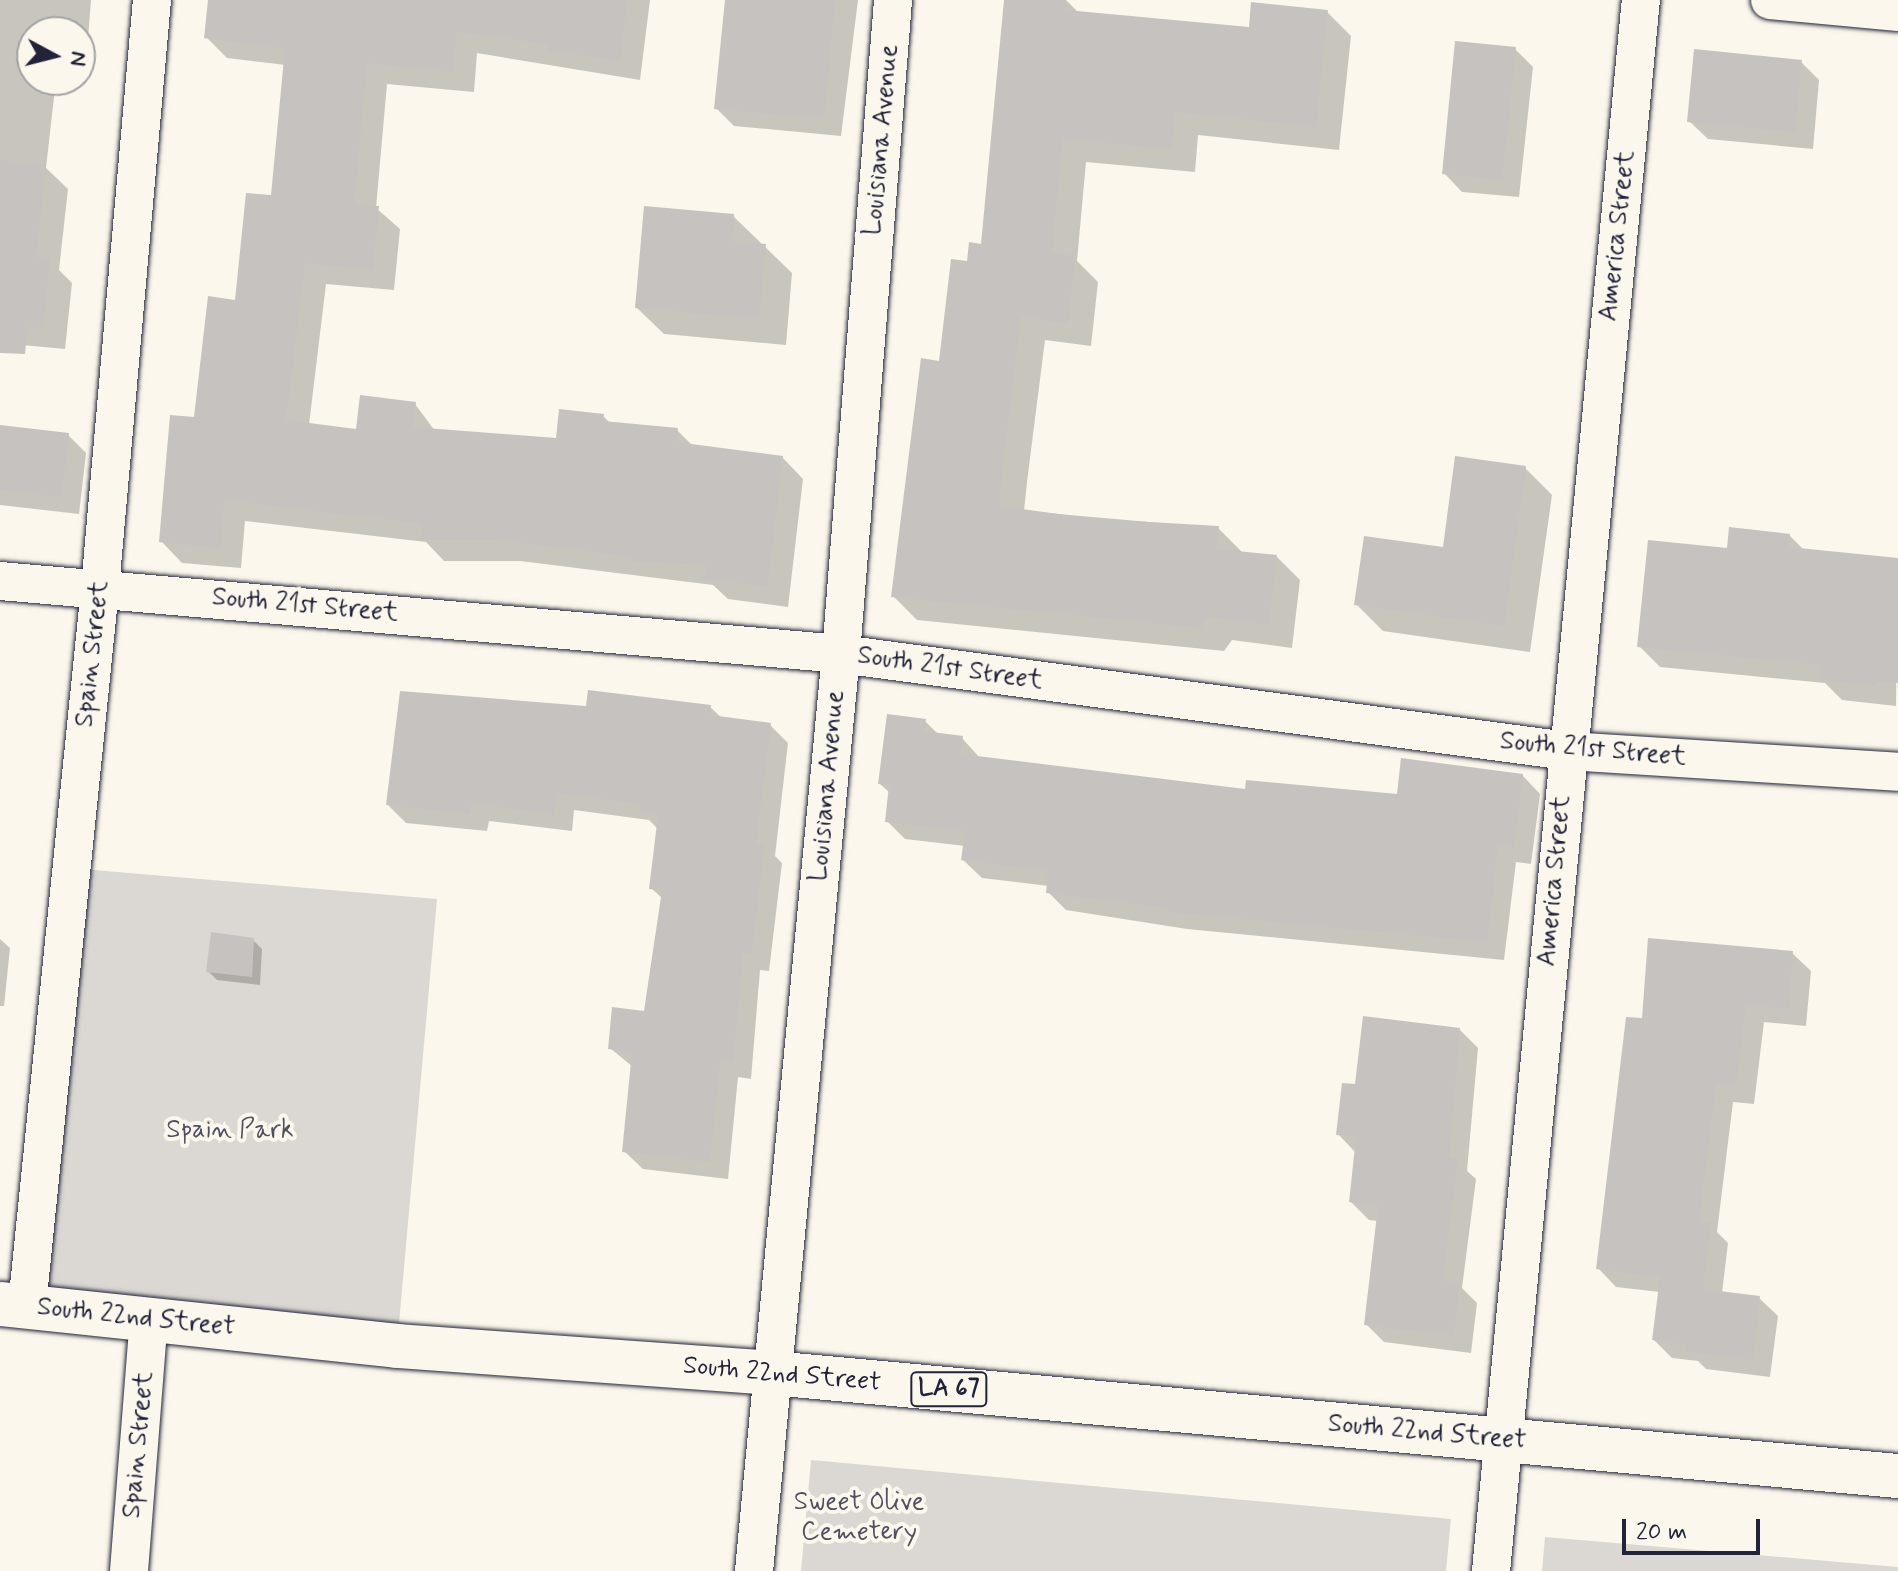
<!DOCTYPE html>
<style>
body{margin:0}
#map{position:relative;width:1898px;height:1571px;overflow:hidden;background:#fbf7ec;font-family:Mynerve,sans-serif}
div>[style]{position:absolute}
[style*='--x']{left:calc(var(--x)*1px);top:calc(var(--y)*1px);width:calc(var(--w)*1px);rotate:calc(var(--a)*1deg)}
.green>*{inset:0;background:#dbd8d3}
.shadow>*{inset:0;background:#0003}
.building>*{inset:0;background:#c6c2c0}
.roads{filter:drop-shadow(0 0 2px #22223b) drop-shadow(0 0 2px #22223b)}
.minor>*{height:38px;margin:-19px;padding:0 19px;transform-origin:19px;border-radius:19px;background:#fbf7ec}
.primary>*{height:44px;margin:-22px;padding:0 22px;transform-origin:22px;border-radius:22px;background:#fbf7ec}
span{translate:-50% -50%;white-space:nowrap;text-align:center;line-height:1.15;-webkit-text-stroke:8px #fbf7ec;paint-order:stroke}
.shield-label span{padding:2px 6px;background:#fbf7ec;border:2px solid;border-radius:6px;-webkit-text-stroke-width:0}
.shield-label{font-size:24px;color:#22223b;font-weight:700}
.street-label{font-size:26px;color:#22223b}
.park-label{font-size:26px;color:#505061}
.north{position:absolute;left:16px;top:16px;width:80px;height:80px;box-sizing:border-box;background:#fbf7ec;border:2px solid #a4a2a5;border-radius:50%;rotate:97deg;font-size:22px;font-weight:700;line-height:32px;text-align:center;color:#22223b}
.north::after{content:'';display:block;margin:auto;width:28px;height:36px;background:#22223b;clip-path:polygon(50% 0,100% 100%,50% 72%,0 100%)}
.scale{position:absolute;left:1622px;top:1519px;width:138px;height:36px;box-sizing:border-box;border:4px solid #22223b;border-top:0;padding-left:10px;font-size:24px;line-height:28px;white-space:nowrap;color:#22223b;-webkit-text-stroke:6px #fbf7ec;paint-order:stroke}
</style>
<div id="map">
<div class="green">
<div style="clip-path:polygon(70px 868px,437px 899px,397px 1346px,27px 1306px)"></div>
<div style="clip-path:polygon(811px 1460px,1451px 1519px,1446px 1571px,801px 1571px)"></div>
<div style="clip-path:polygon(1545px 1537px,1898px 1567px,1898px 1571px,1542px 1571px)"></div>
</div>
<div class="shadow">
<div style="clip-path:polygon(0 0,91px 0,85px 78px,80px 77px,80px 32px,32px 32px,32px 80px,56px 80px,46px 168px,68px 189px,59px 270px,72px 283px,65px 349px,0 343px)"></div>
<div style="clip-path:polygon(210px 0,650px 0,640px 80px,477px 53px,474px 92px,387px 84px,376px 208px,400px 229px,394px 290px,326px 284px,309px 425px,358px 431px,415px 404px,435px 431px,557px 440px,603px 416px,611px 424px,677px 430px,693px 446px,782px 457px,803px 479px,788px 607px,728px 599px,713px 585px,520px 561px,444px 561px,426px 542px,245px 521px,241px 568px,182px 563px,161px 541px,195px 419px,273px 197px,286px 65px,227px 58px,206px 37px)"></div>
<div style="clip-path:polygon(726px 0,858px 0,841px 136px,734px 126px,716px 108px)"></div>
<div style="clip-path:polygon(1006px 0,1066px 0,1080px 14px,1251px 29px,1327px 12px,1351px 36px,1339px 150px,1198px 135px,1195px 172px,1086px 162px,1077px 261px,1098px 282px,1091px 346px,1045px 340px,1027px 482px,1024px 511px,1218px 528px,1243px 553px,1276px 556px,1300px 580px,1292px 648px,1232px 640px,1224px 651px,917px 620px,893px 596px,941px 363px,969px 263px,983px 246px)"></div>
<div style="clip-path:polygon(1515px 49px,1533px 67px,1519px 197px,1462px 192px,1444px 173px)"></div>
<div style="clip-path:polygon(1801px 62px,1819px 80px,1813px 149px,1708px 139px,1689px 121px)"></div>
<div style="clip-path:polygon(733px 216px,792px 273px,786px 345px,664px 334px,637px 308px)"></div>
<div style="clip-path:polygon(0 427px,68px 435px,86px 453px,79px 514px,0 505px)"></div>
<div style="clip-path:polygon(1525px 468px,1552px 495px,1530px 652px,1383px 631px,1356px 604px,1444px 550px)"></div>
<div style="clip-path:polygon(1789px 535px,1805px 551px,1898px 560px,1896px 706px,1842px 700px,1825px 683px,1660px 667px,1639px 646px,1729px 550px)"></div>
<div style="clip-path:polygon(710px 707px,723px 719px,770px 725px,788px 743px,775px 856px,782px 863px,769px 971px,760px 970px,751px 1079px,738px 1077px,728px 1179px,643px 1169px,624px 1151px,633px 1067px,610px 1048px,646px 1013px,663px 899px,651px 888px,658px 829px,649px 820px,574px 810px,572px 831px,489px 821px,487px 831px,406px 823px,388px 805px,588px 708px)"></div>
<div style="clip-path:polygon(925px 721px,939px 735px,962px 738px,980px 758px,1247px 791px,1398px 796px,1522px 775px,1540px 794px,1531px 864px,1516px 862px,1504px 960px,1187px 929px,1066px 910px,1048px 892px,1049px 886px,982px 878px,963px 860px,965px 846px,905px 839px,887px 821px,890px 793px,880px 784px)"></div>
<div style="clip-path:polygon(0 939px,10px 948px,4px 1006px,0 1006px)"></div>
<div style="clip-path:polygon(253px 940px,262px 949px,260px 985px,217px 980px,208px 971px)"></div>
<div style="clip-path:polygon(1792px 953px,1811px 971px,1806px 1026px,1764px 1022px,1754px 1104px,1733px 1102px,1717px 1232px,1728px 1243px,1722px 1293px,1759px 1298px,1778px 1316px,1770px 1377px,1706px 1369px,1698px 1361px,1672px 1358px,1654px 1340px,1660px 1292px,1616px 1287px,1598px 1268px,1644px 1021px)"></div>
<div style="clip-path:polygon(1460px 1030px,1478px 1048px,1467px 1171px,1476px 1179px,1462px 1288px,1477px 1303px,1471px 1353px,1384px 1342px,1366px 1324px,1378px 1221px,1369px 1220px,1351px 1202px,1356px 1153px,1338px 1134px,1357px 1087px)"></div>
</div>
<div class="building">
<div style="clip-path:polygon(208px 0,627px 0,620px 60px,547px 52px,548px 44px,457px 32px,453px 72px,367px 63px,354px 204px,379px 206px,373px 270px,305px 263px,286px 420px,356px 429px,360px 395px,416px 402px,413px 427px,556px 438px,559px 409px,604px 414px,603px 421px,678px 428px,676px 442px,783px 456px,767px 587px,704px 579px,706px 565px,632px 561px,633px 557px,498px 540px,421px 540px,423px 524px,224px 500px,220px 548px,159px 542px,170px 415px,194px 417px,208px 296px,235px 300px,246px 193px,271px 195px,285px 48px,204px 38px)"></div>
<div style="clip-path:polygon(725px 0,835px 0,824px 119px,714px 109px)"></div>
<div style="clip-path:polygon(1004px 0,1066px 0,1066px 10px,1249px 27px,1251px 2px,1328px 10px,1316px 127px,1175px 112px,1171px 149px,1062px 139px,1052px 253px,1075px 256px,1068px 323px,1021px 317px,1004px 457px,999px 506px,1096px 519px,1219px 526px,1216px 549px,1277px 555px,1269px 625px,1208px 617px,1200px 628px,891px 597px,921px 358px,939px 361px,951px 259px,967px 261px,969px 242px,981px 244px)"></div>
<div style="clip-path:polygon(1455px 41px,1516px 47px,1502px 180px,1442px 174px)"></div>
<div style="clip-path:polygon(1694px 49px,1802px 60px,1795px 132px,1687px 122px)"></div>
<div style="clip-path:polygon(0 160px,46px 165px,36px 257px,50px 258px,43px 328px,28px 326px,25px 354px,0 353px)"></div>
<div style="clip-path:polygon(644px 206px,734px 214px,732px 242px,766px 244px,759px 319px,635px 308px)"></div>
<div style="clip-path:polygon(0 425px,69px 433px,61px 497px,0 490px)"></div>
<div style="clip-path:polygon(1455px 456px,1526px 466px,1504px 626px,1354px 605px,1364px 536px,1443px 547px)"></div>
<div style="clip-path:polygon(1729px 527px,1790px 534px,1789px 547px,1898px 558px,1898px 683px,1876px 681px,1876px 686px,1819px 680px,1821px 665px,1637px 647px,1648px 540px,1727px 548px)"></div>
<div style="clip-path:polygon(588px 690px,711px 705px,710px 715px,771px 723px,756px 842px,765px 843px,751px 954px,743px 953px,733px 1062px,720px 1060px,710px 1162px,622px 1152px,632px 1052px,608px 1049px,612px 1007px,644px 1011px,662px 890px,649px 889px,658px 815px,639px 813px,640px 804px,557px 793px,554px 814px,471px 804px,470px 814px,386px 805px,400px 691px,586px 706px)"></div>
<div style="clip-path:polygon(887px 714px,926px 719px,924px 731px,963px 736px,961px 754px,1245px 789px,1246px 780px,1397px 794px,1401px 758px,1523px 774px,1514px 847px,1498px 845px,1487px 942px,1167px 912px,1167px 908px,1046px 893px,1048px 871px,961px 860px,965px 831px,885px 822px,889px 785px,878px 784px)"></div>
<div style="clip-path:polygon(211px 932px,254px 938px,252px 977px,206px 972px)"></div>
<div style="clip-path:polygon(1648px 938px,1793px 951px,1789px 1009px,1746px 1005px,1736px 1087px,1716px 1084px,1699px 1222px,1711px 1223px,1703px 1289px,1760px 1296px,1753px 1360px,1685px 1351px,1686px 1345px,1652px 1340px,1660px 1277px,1596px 1269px,1626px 1017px,1642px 1018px)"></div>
<div style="clip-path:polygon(1363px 1016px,1460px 1028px,1449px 1158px,1458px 1159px,1443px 1281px,1460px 1283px,1454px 1336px,1364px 1325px,1378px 1206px,1349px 1202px,1356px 1137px,1336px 1135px,1342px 1083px,1355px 1084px)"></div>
</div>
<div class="roads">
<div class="minor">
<div style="--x:1770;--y:0;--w:129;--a:5.4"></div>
<div style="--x:0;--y:581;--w:844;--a:4.96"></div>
<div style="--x:841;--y:654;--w:732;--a:7.61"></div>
<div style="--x:1567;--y:751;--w:332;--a:3.6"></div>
<div style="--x:27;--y:1306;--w:722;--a:-84.19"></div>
<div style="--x:100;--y:588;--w:590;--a:-84.95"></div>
<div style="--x:129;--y:1571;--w:253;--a:-85.5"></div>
<div style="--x:754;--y:1571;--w:921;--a:-84.58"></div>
<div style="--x:841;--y:654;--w:656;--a:-85.45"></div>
<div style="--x:1491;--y:1571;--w:1578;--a:-84.55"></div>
</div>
<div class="primary">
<div style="--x:0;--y:1304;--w:399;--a:6"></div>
<div style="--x:397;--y:1346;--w:376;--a:4.1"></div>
<div style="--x:772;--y:1373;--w:1131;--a:5.23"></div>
</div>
</div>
<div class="shield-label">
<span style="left:949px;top:1389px">LA 67</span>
</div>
<div class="street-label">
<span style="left:882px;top:140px;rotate:-85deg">Louisiana Avenue</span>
<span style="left:1618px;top:236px;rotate:-84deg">America Street</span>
<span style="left:305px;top:606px;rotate:5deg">South 21st Street</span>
<span style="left:93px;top:654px;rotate:-84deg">Spain Street</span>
<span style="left:950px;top:669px;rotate:8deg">South 21st Street</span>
<span style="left:1593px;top:750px;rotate:5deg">South 21st Street</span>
<span style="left:828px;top:786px;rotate:-85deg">Louisiana Avenue</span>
<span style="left:1555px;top:881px;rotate:-85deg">America Street</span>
<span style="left:136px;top:1318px;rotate:6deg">South 22nd Street</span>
<span style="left:782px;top:1375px;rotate:5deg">South 22nd Street</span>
<span style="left:1427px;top:1433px;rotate:5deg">South 22nd Street</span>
<span style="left:139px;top:1445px;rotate:-85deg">Spain Street</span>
</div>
<div class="park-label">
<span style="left:230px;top:1131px">Spain Park</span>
<span style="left:859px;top:1518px">Sweet Olive<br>Cemetery</span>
</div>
<div class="north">N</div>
<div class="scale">20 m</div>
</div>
